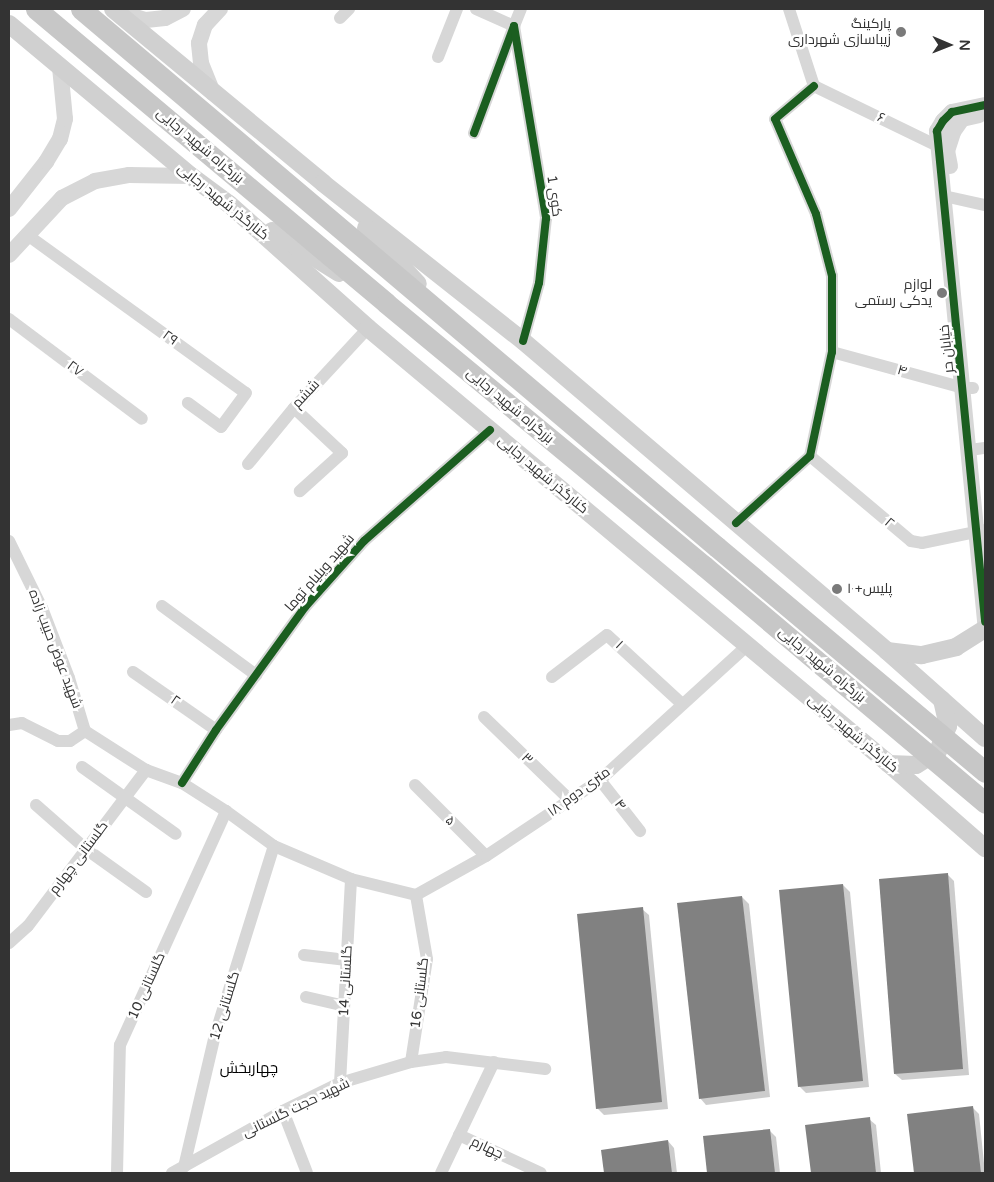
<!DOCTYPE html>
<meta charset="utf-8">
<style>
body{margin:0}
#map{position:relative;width:994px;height:1182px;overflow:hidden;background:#fff;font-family:"Varela Round",Cairo,sans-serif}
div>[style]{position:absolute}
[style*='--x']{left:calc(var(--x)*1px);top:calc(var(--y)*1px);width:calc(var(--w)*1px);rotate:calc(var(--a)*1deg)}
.shadow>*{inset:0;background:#0003}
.building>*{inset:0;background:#818181}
.minor>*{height:12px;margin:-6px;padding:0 6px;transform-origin:6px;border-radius:6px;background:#d7d7d7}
.tertiary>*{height:16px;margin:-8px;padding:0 8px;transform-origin:8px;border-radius:8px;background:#d7d7d7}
.secondary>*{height:18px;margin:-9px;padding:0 9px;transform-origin:9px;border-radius:9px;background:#d0d0d0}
.trunk>*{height:21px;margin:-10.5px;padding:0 10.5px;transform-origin:10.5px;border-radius:10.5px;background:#c7c7c7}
.trunk-bridge>*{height:21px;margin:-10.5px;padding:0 10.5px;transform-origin:10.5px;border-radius:10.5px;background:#c7c7c7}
.cycleway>*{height:8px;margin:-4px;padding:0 4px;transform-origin:4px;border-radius:4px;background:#1b5e20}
.dots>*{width:14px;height:14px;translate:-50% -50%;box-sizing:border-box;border:2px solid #fff;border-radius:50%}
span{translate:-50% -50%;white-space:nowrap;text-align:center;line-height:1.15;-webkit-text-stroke:5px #fff;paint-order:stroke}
.poi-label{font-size:14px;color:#333}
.right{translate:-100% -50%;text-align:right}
.left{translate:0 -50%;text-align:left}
.street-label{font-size:14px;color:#333}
.neighbourhood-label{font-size:15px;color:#000}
.frame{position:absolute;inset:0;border:10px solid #333;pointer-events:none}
.north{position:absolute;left:924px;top:20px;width:50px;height:50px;-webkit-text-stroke:4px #fff;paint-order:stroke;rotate:91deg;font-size:14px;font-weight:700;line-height:20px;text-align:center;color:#333}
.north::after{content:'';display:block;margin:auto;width:18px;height:22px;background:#333;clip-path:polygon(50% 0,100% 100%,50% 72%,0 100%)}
</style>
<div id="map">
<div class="shadow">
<div style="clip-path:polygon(948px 875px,954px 881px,969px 1075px,902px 1080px,895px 1074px)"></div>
<div style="clip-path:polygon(843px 885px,850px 892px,869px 1087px,806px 1093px,800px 1087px,780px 892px)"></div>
<div style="clip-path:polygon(742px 897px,749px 904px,770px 1097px,706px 1105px,700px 1098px)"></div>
<div style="clip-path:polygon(642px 909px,649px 915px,668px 1109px,604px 1115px,597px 1108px)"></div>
<div style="clip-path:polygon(972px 1107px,979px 1114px,985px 1173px,916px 1173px,908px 1115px)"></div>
<div style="clip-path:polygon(869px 1119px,876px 1125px,881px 1173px,812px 1173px,806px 1126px)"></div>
<div style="clip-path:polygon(769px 1130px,776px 1137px,780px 1173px,708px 1173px,704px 1138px)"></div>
<div style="clip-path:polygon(668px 1141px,674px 1148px,677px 1173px,606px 1173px,603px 1151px)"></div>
</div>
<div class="building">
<div style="clip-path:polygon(948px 873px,963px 1069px,894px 1074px,879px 879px)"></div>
<div style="clip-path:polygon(843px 884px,863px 1081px,798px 1087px,779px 890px)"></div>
<div style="clip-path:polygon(742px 896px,765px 1091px,699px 1099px,677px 903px)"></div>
<div style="clip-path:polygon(643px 907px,662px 1102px,596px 1109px,577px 914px)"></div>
<div style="clip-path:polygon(973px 1106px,981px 1173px,914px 1173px,907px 1114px)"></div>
<div style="clip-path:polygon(870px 1117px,876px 1173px,811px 1173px,805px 1125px)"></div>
<div style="clip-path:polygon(770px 1129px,775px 1173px,707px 1173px,703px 1136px)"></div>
<div style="clip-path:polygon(668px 1140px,672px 1173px,604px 1173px,601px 1150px)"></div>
</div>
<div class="minor">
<div style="--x:476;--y:9;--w:42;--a:24.1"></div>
<div style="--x:514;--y:26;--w:18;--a:-68"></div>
<div style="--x:789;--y:9;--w:81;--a:72"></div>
<div style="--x:340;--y:18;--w:13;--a:-45"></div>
<div style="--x:438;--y:57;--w:52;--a:-68.4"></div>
<div style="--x:814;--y:86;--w:144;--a:25.9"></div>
<div style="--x:474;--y:133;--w:114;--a:-69.5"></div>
<div style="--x:514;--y:26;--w:195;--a:80.5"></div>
<div style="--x:546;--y:218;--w:65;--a:96.1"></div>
<div style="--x:539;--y:283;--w:60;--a:105.4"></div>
<div style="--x:944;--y:196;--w:42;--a:12.4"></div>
<div style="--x:26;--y:234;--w:271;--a:35.9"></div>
<div style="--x:246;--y:393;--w:42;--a:126.3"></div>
<div style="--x:221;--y:427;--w:41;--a:-144"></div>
<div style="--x:9;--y:319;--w:166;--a:36.9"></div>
<div style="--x:832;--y:352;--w:137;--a:15.3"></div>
<div style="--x:964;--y:388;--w:9;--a:0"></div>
<div style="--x:294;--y:408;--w:66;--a:43.2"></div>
<div style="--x:342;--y:453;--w:57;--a:137.9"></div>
<div style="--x:970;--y:450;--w:15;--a:-8"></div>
<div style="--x:810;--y:456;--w:132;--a:40.1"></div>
<div style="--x:911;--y:541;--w:11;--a:10"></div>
<div style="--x:922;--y:543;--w:64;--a:-11.7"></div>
<div style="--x:248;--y:464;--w:72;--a:-50.6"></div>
<div style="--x:294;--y:408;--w:109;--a:-47.2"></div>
<div style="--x:736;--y:523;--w:100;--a:-42.2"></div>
<div style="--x:810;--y:456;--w:106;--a:-78.1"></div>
<div style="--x:832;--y:352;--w:76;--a:-90"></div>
<div style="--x:832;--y:276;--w:64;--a:-104.5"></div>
<div style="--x:816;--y:214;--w:103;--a:-113.3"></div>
<div style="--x:775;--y:119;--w:51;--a:-40.2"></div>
<div style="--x:9;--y:541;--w:75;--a:63.8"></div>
<div style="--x:42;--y:608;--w:75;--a:68.9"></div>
<div style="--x:69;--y:678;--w:55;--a:73.2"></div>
<div style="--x:162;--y:606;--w:117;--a:36.3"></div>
<div style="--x:133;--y:672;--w:101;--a:34.9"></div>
<div style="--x:552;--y:677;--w:69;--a:-37.4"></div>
<div style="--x:607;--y:635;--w:102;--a:42.6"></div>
<div style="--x:484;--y:717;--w:120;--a:44"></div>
<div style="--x:9;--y:725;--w:13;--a:-9"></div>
<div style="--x:22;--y:723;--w:40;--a:26.6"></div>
<div style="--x:58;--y:741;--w:12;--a:0"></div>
<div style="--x:70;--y:741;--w:18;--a:-34"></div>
<div style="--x:85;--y:731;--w:72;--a:32.6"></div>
<div style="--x:146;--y:770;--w:38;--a:20"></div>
<div style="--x:182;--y:783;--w:52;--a:32.5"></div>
<div style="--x:226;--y:811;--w:59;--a:36.1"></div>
<div style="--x:274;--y:846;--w:84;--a:23.2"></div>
<div style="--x:351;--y:879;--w:67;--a:13.8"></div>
<div style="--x:82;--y:767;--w:115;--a:35.5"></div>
<div style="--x:600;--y:780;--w:65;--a:51.9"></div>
<div style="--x:182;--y:783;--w:63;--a:-57.3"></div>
<div style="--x:216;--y:730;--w:152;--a:-54.1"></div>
<div style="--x:305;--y:607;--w:89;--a:-48.2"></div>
<div style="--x:364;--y:541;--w:168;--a:-41.4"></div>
<div style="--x:415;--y:785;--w:100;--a:45"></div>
<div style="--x:36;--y:805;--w:67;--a:41.3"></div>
<div style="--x:86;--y:849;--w:74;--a:35.6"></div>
<div style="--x:416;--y:895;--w:80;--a:-29.1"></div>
<div style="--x:486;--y:856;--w:137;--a:-33.7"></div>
<div style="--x:600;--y:780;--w:199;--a:-42.4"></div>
<div style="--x:9;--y:943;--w:25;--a:-42"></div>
<div style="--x:28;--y:926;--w:196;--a:-52.9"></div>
<div style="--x:304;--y:955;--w:43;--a:6.6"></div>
<div style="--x:306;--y:997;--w:39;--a:13"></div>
<div style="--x:411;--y:1062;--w:104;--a:-81.2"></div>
<div style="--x:427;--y:959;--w:65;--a:-99.8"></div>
<div style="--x:340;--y:1083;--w:204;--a:-86.9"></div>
<div style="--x:283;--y:1111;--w:66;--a:68.8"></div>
<div style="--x:459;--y:1135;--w:90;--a:24.9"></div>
<div style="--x:184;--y:1167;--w:136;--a:-76.8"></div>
<div style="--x:215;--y:1035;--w:198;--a:-72.7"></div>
<div style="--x:117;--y:1173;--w:128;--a:-88.7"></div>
<div style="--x:120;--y:1045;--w:257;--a:-65.6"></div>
<div style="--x:172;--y:1173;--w:127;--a:-29.2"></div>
<div style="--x:283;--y:1111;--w:64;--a:-26.2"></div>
<div style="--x:340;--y:1083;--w:74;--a:-16.5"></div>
<div style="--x:411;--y:1062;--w:35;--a:-8"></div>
<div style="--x:446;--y:1057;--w:100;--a:6.9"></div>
<div style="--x:441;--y:1173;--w:123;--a:-64.5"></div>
</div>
<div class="tertiary">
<div style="--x:116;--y:11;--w:31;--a:17"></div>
<div style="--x:146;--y:20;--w:19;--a:-6"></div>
<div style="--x:165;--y:18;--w:20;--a:-27"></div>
<div style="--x:213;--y:93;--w:32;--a:-112"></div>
<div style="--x:201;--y:63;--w:20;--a:-96"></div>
<div style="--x:199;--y:43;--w:19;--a:-72"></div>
<div style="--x:205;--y:25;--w:22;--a:-47"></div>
<div style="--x:985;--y:105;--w:34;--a:168"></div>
<div style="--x:952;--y:112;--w:13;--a:135"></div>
<div style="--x:943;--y:121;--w:12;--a:121"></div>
<div style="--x:937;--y:131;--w:493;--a:84.4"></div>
<div style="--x:950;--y:166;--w:15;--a:-101"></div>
<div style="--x:947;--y:151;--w:20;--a:-72"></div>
<div style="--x:953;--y:132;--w:16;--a:-55"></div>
<div style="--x:962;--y:119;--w:17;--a:-13"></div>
<div style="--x:9;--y:209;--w:60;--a:-51.8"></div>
<div style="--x:46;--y:162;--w:27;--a:-59"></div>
<div style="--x:60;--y:139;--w:21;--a:-76"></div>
<div style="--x:65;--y:119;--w:52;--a:-95.5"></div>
<div style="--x:9;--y:255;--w:78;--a:-47.1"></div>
<div style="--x:62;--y:198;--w:37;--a:-27"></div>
<div style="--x:95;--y:181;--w:35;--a:-10"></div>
<div style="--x:129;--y:175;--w:62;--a:0.9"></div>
</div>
<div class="secondary">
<div style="--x:113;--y:9;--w:273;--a:39.6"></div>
<div style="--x:323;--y:183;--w:255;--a:38.3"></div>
<div style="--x:523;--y:341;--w:478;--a:40.4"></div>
<div style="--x:887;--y:651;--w:131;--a:41.6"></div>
<div style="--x:9;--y:24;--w:237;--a:39.9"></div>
<div style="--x:191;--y:176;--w:47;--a:36.4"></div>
<div style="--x:229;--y:204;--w:186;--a:41.7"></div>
<div style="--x:368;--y:328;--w:679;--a:39.92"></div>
<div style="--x:889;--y:764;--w:128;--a:41.2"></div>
<div style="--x:366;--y:228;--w:76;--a:47.1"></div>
<div style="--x:272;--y:231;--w:79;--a:32.1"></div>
<div style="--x:887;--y:651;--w:35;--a:7"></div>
<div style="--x:922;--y:655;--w:35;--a:-13"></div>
<div style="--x:956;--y:647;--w:34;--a:-32"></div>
<div style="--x:889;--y:764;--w:27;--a:2"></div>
<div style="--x:916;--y:765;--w:26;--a:-32"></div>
<div style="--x:938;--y:751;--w:27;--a:-68"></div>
<div style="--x:948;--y:726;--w:27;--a:-103"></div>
</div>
<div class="trunk">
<div style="--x:36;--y:9;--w:457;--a:40"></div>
<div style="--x:386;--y:303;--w:413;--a:39.6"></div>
<div style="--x:81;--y:9;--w:833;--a:40.23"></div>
</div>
<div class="trunk-bridge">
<div style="--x:717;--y:547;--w:350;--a:40"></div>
<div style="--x:704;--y:566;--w:368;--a:40.1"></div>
</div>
<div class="cycleway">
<div style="--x:985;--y:105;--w:34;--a:168"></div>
<div style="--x:952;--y:112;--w:13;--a:135"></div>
<div style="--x:943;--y:121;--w:12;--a:121"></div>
<div style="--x:937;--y:131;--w:493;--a:84.4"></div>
<div style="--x:474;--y:133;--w:114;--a:-69.5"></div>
<div style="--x:514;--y:26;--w:195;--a:80.5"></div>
<div style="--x:546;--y:218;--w:65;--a:96.1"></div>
<div style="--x:539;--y:283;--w:60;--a:105.4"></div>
<div style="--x:736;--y:523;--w:100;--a:-42.2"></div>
<div style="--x:810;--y:456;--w:106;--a:-78.1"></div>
<div style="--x:832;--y:352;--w:76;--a:-90"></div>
<div style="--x:832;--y:276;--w:64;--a:-104.5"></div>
<div style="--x:816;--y:214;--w:103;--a:-113.3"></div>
<div style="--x:775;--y:119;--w:51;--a:-40.2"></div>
<div style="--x:182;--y:783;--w:63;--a:-57.3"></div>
<div style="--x:216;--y:730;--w:152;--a:-54.1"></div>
<div style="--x:305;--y:607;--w:89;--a:-48.2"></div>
<div style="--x:364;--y:541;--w:168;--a:-41.4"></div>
</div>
<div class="dots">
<div style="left:901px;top:32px;background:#7a7a7a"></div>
<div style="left:942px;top:293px;background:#7a7a7a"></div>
<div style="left:837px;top:589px;background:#7a7a7a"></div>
</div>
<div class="poi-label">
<span class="right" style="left:891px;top:32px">پارکینگ<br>زیباسازی شهرداری</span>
<span class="right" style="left:932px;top:293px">لوازم<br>یدکی رستمی</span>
<span class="left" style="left:847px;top:589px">پلیس+١٠</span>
</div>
<div class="street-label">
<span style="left:881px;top:118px;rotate:25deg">۶</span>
<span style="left:200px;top:146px;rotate:40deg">بزرگراه شهید رجایی</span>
<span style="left:554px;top:196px;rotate:82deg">کوی 1</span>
<span style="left:223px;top:202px;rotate:39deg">کنارگذر شهید رجایی</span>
<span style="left:170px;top:338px;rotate:36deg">۲۹</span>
<span style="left:947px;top:349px;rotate:-96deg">خیابان حر</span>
<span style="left:75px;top:369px;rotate:37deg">۲۷</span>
<span style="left:902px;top:371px;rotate:16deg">۴</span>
<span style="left:306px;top:394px;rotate:-47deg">ششم</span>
<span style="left:510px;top:406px;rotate:40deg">بزرگراه شهید رجایی</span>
<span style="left:543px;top:475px;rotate:40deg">کنارگذر شهید رجایی</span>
<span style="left:889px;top:523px;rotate:40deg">۲</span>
<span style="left:320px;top:573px;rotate:-49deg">شهید ویلیام توما</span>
<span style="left:619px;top:645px;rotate:43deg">۱</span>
<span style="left:55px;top:649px;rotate:69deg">شهید عوض حبیب زاده</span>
<span style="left:822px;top:665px;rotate:40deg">بزرگراه شهید رجایی</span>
<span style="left:175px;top:701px;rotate:35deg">۲</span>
<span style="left:853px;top:734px;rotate:40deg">کنارگذر شهید رجایی</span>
<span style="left:527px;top:759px;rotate:44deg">۳</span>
<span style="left:579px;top:792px;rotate:-36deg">۱۸ متری دوم</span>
<span style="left:620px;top:805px;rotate:52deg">۴</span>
<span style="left:450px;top:821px;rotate:45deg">۵</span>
<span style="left:79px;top:858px;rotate:-53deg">گلستانی چهارم</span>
<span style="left:346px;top:981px;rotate:-87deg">گلستانی 14</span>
<span style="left:147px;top:986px;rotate:-66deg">گلستانی 10</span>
<span style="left:420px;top:993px;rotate:-83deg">گلستانی 16</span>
<span style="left:225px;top:1006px;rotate:-73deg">گلستانی 12</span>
<span style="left:296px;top:1108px;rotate:-26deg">شهید حجت گلستانی</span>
<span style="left:487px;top:1148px;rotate:25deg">چهارم</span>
</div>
<div class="neighbourhood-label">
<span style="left:249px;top:1069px">چهاربخش</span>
</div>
<div class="frame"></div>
<div class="north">N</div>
</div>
